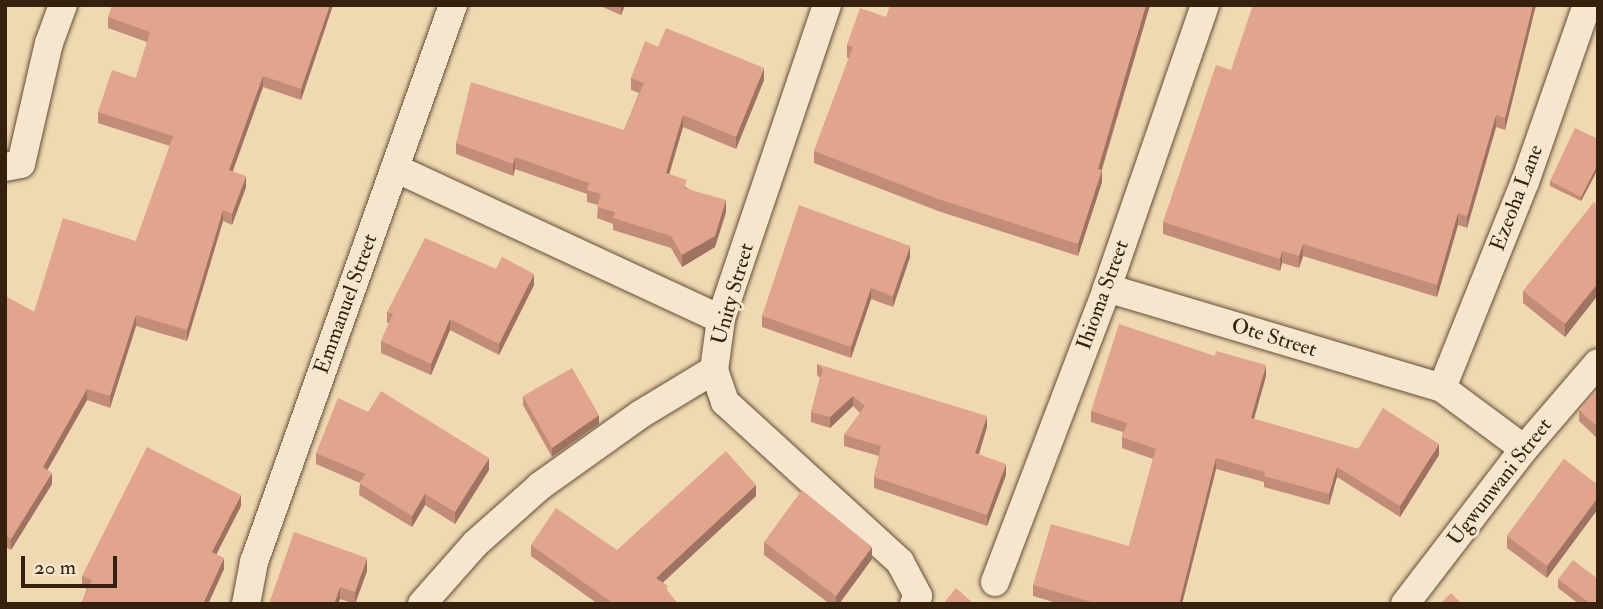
<!DOCTYPE html>
<style>
body{margin:0}
#map{position:relative;width:1603px;height:609px;overflow:hidden;background:#f0d8b2;font-family:"IM FELL Double Pica",serif}
div>[style]{position:absolute}
[style*='--x']{left:calc(var(--x)*1px);top:calc(var(--y)*1px);width:calc(var(--w)*1px);rotate:calc(var(--a)*1deg)}
.roads{filter:drop-shadow(0 0 2px #644f37) drop-shadow(0 0 2px #644f37)}
.minor>*{height:28px;margin:-14px;padding:0 14px;transform-origin:14px;border-radius:14px;background:#f5e6cd}
.wall>*{inset:0;background:#c28d78}
.shaded-wall>*{inset:0;background:#9e7362}
.building>*{inset:0;background:#e1a48c}
span{translate:-50% -50%;white-space:nowrap;text-align:center;line-height:1.15;-webkit-text-stroke:6px #f5e6cd;paint-order:stroke}
.street-label{font-size:21px;color:#35210e}
.frame{position:absolute;inset:0;border:7px solid #35210e;pointer-events:none}
.scale{position:absolute;left:21px;top:556px;width:96px;height:32px;box-sizing:border-box;border:4px solid #35210e;border-top:0;padding-left:9px;font-size:21px;line-height:24px;white-space:nowrap;color:#35210e;-webkit-text-stroke:5px #f5e6cd;paint-order:stroke}
</style>
<div id="map">
<div class="roads">
<div class="minor">
<div style="--x:827;--y:5;--w:331;--a:108.7"></div>
<div style="--x:721;--y:319;--w:51;--a:97.8"></div>
<div style="--x:714;--y:370;--w:34;--a:71"></div>
<div style="--x:725;--y:402;--w:237;--a:42.4"></div>
<div style="--x:900;--y:562;--w:38;--a:62"></div>
<div style="--x:918;--y:596;--w:9;--a:117"></div>
<div style="--x:5;--y:167;--w:16;--a:-11"></div>
<div style="--x:21;--y:164;--w:124;--a:-77"></div>
<div style="--x:49;--y:43;--w:40;--a:-69.8"></div>
<div style="--x:395;--y:168;--w:359;--a:24.9"></div>
<div style="--x:1107;--y:288;--w:350;--a:16.6"></div>
<div style="--x:1442;--y:388;--w:102;--a:36.6"></div>
<div style="--x:1442;--y:388;--w:222;--a:-68.1"></div>
<div style="--x:1525;--y:182;--w:188;--a:-70.7"></div>
<div style="--x:995;--y:582;--w:315;--a:-69.1"></div>
<div style="--x:1107;--y:288;--w:299;--a:-70.9"></div>
<div style="--x:246;--y:604;--w:43;--a:-79.2"></div>
<div style="--x:254;--y:562;--w:591;--a:-70.34"></div>
<div style="--x:422;--y:604;--w:80;--a:-48.5"></div>
<div style="--x:475;--y:544;--w:87;--a:-41.7"></div>
<div style="--x:540;--y:486;--w:124;--a:-35.5"></div>
<div style="--x:641;--y:414;--w:85;--a:-31.1"></div>
<div style="--x:1405;--y:604;--w:195;--a:-52.5"></div>
<div style="--x:1524;--y:449;--w:113;--a:-49.3"></div>
</div>
</div>
<div class="wall">
<div style="clip-path:polygon(333px 5px,301px 100px,263px 87px,233px 171px,246px 187px,232px 225px,223px 221px,187px 341px,136px 326px,110px 408px,87px 400px,47px 470px,52px 484px,11px 550px,5px 547px,5px 296px,34px 312px,136px 241px,170px 146px,98px 123px,98px 112px,136px 78px,147px 42px,108px 28px,108px 17px)"></div>
<div style="clip-path:polygon(598px 5px,625px 5px,621px 15px)"></div>
<div style="clip-path:polygon(1150px 5px,1102px 170px,1102px 182px,1078px 256px,938px 211px,814px 163px,814px 151px,849px 58px,847px 58px,847px 45px,886px 17px)"></div>
<div style="clip-path:polygon(1536px 5px,1505px 130px,1496px 127px,1467px 228px,1458px 225px,1437px 297px,1303px 256px,1299px 268px,1282px 263px,1280px 271px,1163px 234px,1163px 222px)"></div>
<div style="clip-path:polygon(658px 47px,764px 80px,736px 149px,683px 127px,669px 174px,687px 188px,726px 212px,715px 247px,682px 267px,671px 248px,613px 230px,613px 224px,597px 218px,598px 205px,587px 202px,587px 194px,515px 169px,513px 176px,456px 154px,456px 143px,624px 130px,639px 93px,631px 90px,631px 78px)"></div>
<div style="clip-path:polygon(1598px 139px,1598px 169px,1581px 201px,1550px 186px,1550px 181px)"></div>
<div style="clip-path:polygon(1598px 205px,1598px 295px,1565px 337px,1523px 303px,1523px 291px)"></div>
<div style="clip-path:polygon(910px 257px,893px 307px,871px 299px,851px 358px,762px 327px,762px 316px)"></div>
<div style="clip-path:polygon(496px 269px,534px 285px,499px 355px,450px 330px,431px 375px,381px 353px,381px 341px,389px 323px,387px 323px,387px 312px)"></div>
<div style="clip-path:polygon(817px 364px,987px 427px,979px 455px,1006px 475px,987px 526px,874px 488px,874px 477px,879px 456px,844px 446px,844px 435px,860px 413px,853px 406px,830px 428px,811px 422px,811px 412px,820px 378px,817px 375px)"></div>
<div style="clip-path:polygon(1266px 376px,1254px 419px,1358px 449px,1439px 455px,1400px 517px,1337px 477px,1329px 505px,1264px 487px,1264px 482px,1216px 469px,1182px 604px,1060px 604px,1033px 596px,1033px 585px,1129px 546px,1153px 459px,1122px 448px,1122px 437px,1123px 432px,1091px 422px,1091px 411px)"></div>
<div style="clip-path:polygon(1598px 389px,1598px 439px,1579px 421px,1579px 410px)"></div>
<div style="clip-path:polygon(523px 396px,599px 424px,552px 457px,523px 405px)"></div>
<div style="clip-path:polygon(316px 453px,489px 470px,455px 524px,425px 505px,412px 527px,359px 495px,360px 483px,316px 464px)"></div>
<div style="clip-path:polygon(1564px 459px,1547px 578px,1507px 548px,1507px 536px)"></div>
<div style="clip-path:polygon(756px 496px,663px 582px,668px 592px,678px 604px,598px 604px,531px 556px,531px 545px,617px 550px)"></div>
<div style="clip-path:polygon(241px 506px,216px 554px,224px 569px,208px 604px,81px 604px,87px 589px,82px 587px,82px 576px)"></div>
<div style="clip-path:polygon(764px 542px,872px 559px,839px 604px,830px 604px,764px 555px)"></div>
<div style="clip-path:polygon(367px 571px,355px 604px,340px 599px,338px 604px,269px 604px)"></div>
<div style="clip-path:polygon(1558px 579px,1598px 604px,1579px 604px,1558px 588px)"></div>
</div>
<div class="shaded-wall">
<div style="clip-path:polygon(330px 5px,333px 5px,301px 100px,301px 89px)"></div>
<div style="clip-path:polygon(621px 5px,625px 5px,621px 15px)"></div>
<div style="clip-path:polygon(1146px 5px,1150px 5px,1099px 178px,1102px 170px,1102px 182px,1078px 256px,1078px 244px,1098px 169px)"></div>
<div style="clip-path:polygon(1533px 5px,1536px 5px,1505px 130px,1505px 118px)"></div>
<div style="clip-path:polygon(764px 68px,764px 80px,736px 149px,736px 137px)"></div>
<div style="clip-path:polygon(263px 76px,263px 87px,229px 181px,229px 170px)"></div>
<div style="clip-path:polygon(683px 115px,683px 127px,666px 185px,666px 173px)"></div>
<div style="clip-path:polygon(1496px 115px,1496px 127px,1467px 228px,1467px 216px)"></div>
<div style="clip-path:polygon(515px 157px,515px 169px,513px 176px,513px 164px)"></div>
<div style="clip-path:polygon(1598px 164px,1598px 169px,1581px 201px,1581px 197px)"></div>
<div style="clip-path:polygon(246px 176px,246px 187px,232px 225px,232px 214px)"></div>
<div style="clip-path:polygon(726px 200px,726px 212px,715px 247px,682px 267px,682px 255px)"></div>
<div style="clip-path:polygon(223px 210px,223px 221px,187px 341px,187px 330px)"></div>
<div style="clip-path:polygon(1458px 213px,1458px 225px,1437px 297px,1437px 285px)"></div>
<div style="clip-path:polygon(1303px 244px,1303px 256px,1299px 268px,1299px 256px)"></div>
<div style="clip-path:polygon(910px 246px,910px 257px,893px 307px,893px 296px)"></div>
<div style="clip-path:polygon(1282px 251px,1282px 263px,1280px 271px,1280px 259px)"></div>
<div style="clip-path:polygon(534px 274px,534px 285px,499px 355px,499px 344px)"></div>
<div style="clip-path:polygon(1598px 283px,1598px 295px,1565px 337px,1565px 324px)"></div>
<div style="clip-path:polygon(871px 288px,871px 299px,851px 358px,851px 347px)"></div>
<div style="clip-path:polygon(136px 315px,136px 326px,110px 408px,110px 396px)"></div>
<div style="clip-path:polygon(450px 319px,450px 330px,431px 375px,431px 364px)"></div>
<div style="clip-path:polygon(1266px 365px,1266px 376px,1251px 429px,1251px 418px)"></div>
<div style="clip-path:polygon(87px 389px,87px 400px,43px 478px,43px 467px)"></div>
<div style="clip-path:polygon(853px 396px,853px 406px,830px 428px,830px 417px)"></div>
<div style="clip-path:polygon(599px 415px,599px 424px,552px 457px,552px 448px)"></div>
<div style="clip-path:polygon(987px 416px,987px 427px,975px 464px,975px 453px)"></div>
<div style="clip-path:polygon(1439px 444px,1439px 455px,1400px 517px,1400px 506px)"></div>
<div style="clip-path:polygon(489px 458px,489px 470px,455px 524px,455px 512px)"></div>
<div style="clip-path:polygon(1216px 458px,1216px 469px,1182px 604px,1179px 604px)"></div>
<div style="clip-path:polygon(1006px 464px,1006px 475px,987px 526px,987px 515px)"></div>
<div style="clip-path:polygon(1337px 467px,1337px 477px,1329px 505px,1329px 494px)"></div>
<div style="clip-path:polygon(52px 473px,52px 484px,11px 550px,11px 539px)"></div>
<div style="clip-path:polygon(756px 485px,756px 496px,656px 589px,656px 578px)"></div>
<div style="clip-path:polygon(425px 494px,425px 505px,412px 527px,412px 516px)"></div>
<div style="clip-path:polygon(241px 495px,241px 506px,212px 563px,212px 552px)"></div>
<div style="clip-path:polygon(1598px 497px,1598px 509px,1547px 578px,1547px 566px)"></div>
<div style="clip-path:polygon(872px 547px,872px 559px,839px 604px,836px 604px,836px 596px)"></div>
<div style="clip-path:polygon(224px 558px,224px 569px,208px 604px,203px 604px)"></div>
<div style="clip-path:polygon(367px 558px,367px 571px,355px 604px,355px 592px)"></div>
<div style="clip-path:polygon(340px 587px,340px 599px,338px 604px,334px 604px)"></div>
</div>
<div class="building">
<div style="clip-path:polygon(112px 5px,330px 5px,301px 89px,263px 76px,229px 170px,246px 176px,232px 214px,223px 210px,187px 330px,136px 315px,110px 396px,87px 389px,43px 467px,52px 473px,11px 539px,5px 535px,5px 296px,34px 312px,63px 218px,136px 241px,173px 136px,98px 112px,112px 70px,136px 78px,150px 32px,108px 17px)"></div>
<div style="clip-path:polygon(890px 5px,1146px 5px,1098px 169px,1102px 170px,1078px 244px,938px 199px,814px 151px,853px 47px,847px 45px,860px 8px,886px 17px)"></div>
<div style="clip-path:polygon(1253px 5px,1533px 5px,1505px 118px,1496px 115px,1467px 216px,1458px 213px,1437px 285px,1303px 244px,1299px 256px,1282px 251px,1280px 259px,1163px 222px,1216px 65px,1231px 70px)"></div>
<div style="clip-path:polygon(666px 28px,764px 68px,736px 137px,683px 115px,666px 173px,687px 180px,684px 188px,726px 200px,715px 236px,682px 255px,671px 236px,613px 218px,615px 212px,597px 207px,601px 194px,587px 190px,589px 183px,515px 157px,513px 164px,456px 143px,471px 82px,624px 130px,644px 83px,631px 78px,645px 41px,658px 47px)"></div>
<div style="clip-path:polygon(1575px 128px,1598px 139px,1598px 164px,1581px 197px,1550px 181px)"></div>
<div style="clip-path:polygon(1594px 202px,1598px 205px,1598px 283px,1565px 324px,1523px 291px)"></div>
<div style="clip-path:polygon(799px 205px,910px 246px,893px 296px,871px 288px,851px 347px,762px 316px)"></div>
<div style="clip-path:polygon(425px 238px,496px 269px,502px 257px,534px 274px,499px 344px,450px 319px,431px 364px,381px 341px,393px 314px,387px 312px)"></div>
<div style="clip-path:polygon(1119px 324px,1215px 356px,1216px 351px,1266px 365px,1251px 418px,1358px 449px,1383px 408px,1439px 444px,1400px 506px,1337px 467px,1329px 494px,1264px 476px,1265px 472px,1216px 458px,1179px 604px,1098px 604px,1033px 585px,1051px 524px,1129px 546px,1156px 449px,1122px 437px,1127px 423px,1091px 411px)"></div>
<div style="clip-path:polygon(817px 364px,987px 416px,975px 453px,1006px 464px,987px 515px,874px 477px,881px 446px,844px 435px,865px 406px,853px 396px,830px 417px,811px 412px,823px 369px)"></div>
<div style="clip-path:polygon(572px 368px,599px 415px,552px 448px,523px 396px)"></div>
<div style="clip-path:polygon(1598px 389px,1598px 427px,1579px 410px)"></div>
<div style="clip-path:polygon(381px 391px,489px 458px,455px 512px,425px 494px,412px 516px,359px 483px,366px 474px,316px 453px,338px 398px,368px 412px)"></div>
<div style="clip-path:polygon(147px 447px,241px 495px,212px 552px,224px 558px,203px 604px,143px 604px,140px 603px,140px 604px,81px 604px,92px 580px,82px 576px)"></div>
<div style="clip-path:polygon(726px 451px,756px 485px,656px 578px,668px 586px,666px 589px,678px 604px,614px 604px,531px 545px,556px 508px,617px 550px)"></div>
<div style="clip-path:polygon(1564px 459px,1598px 485px,1598px 497px,1547px 566px,1507px 536px)"></div>
<div style="clip-path:polygon(802px 490px,872px 547px,836px 596px,764px 542px)"></div>
<div style="clip-path:polygon(294px 532px,367px 558px,355px 592px,340px 587px,334px 604px,269px 604px)"></div>
<div style="clip-path:polygon(1573px 560px,1598px 579px,1598px 604px,1591px 604px,1558px 579px)"></div>
<div style="clip-path:polygon(956px 588px,974px 604px,943px 604px)"></div>
<div style="clip-path:polygon(1451px 593px,1462px 604px,1440px 604px)"></div>
</div>
<div class="street-label">
<span style="left:1517px;top:198px;rotate:-69deg">Ezeoha Lane</span>
<span style="left:733px;top:294px;rotate:-74deg">Unity Street</span>
<span style="left:1103px;top:295px;rotate:-70deg">Ihioma Street</span>
<span style="left:346px;top:304px;rotate:-70deg">Emmanuel Street</span>
<span style="left:1274px;top:338px;rotate:17deg">Ote Street</span>
<span style="left:1500px;top:482px;rotate:-52deg">Ugwunwani Street</span>
</div>
<div class="frame"></div>
<div class="scale">20 m</div>
</div>
